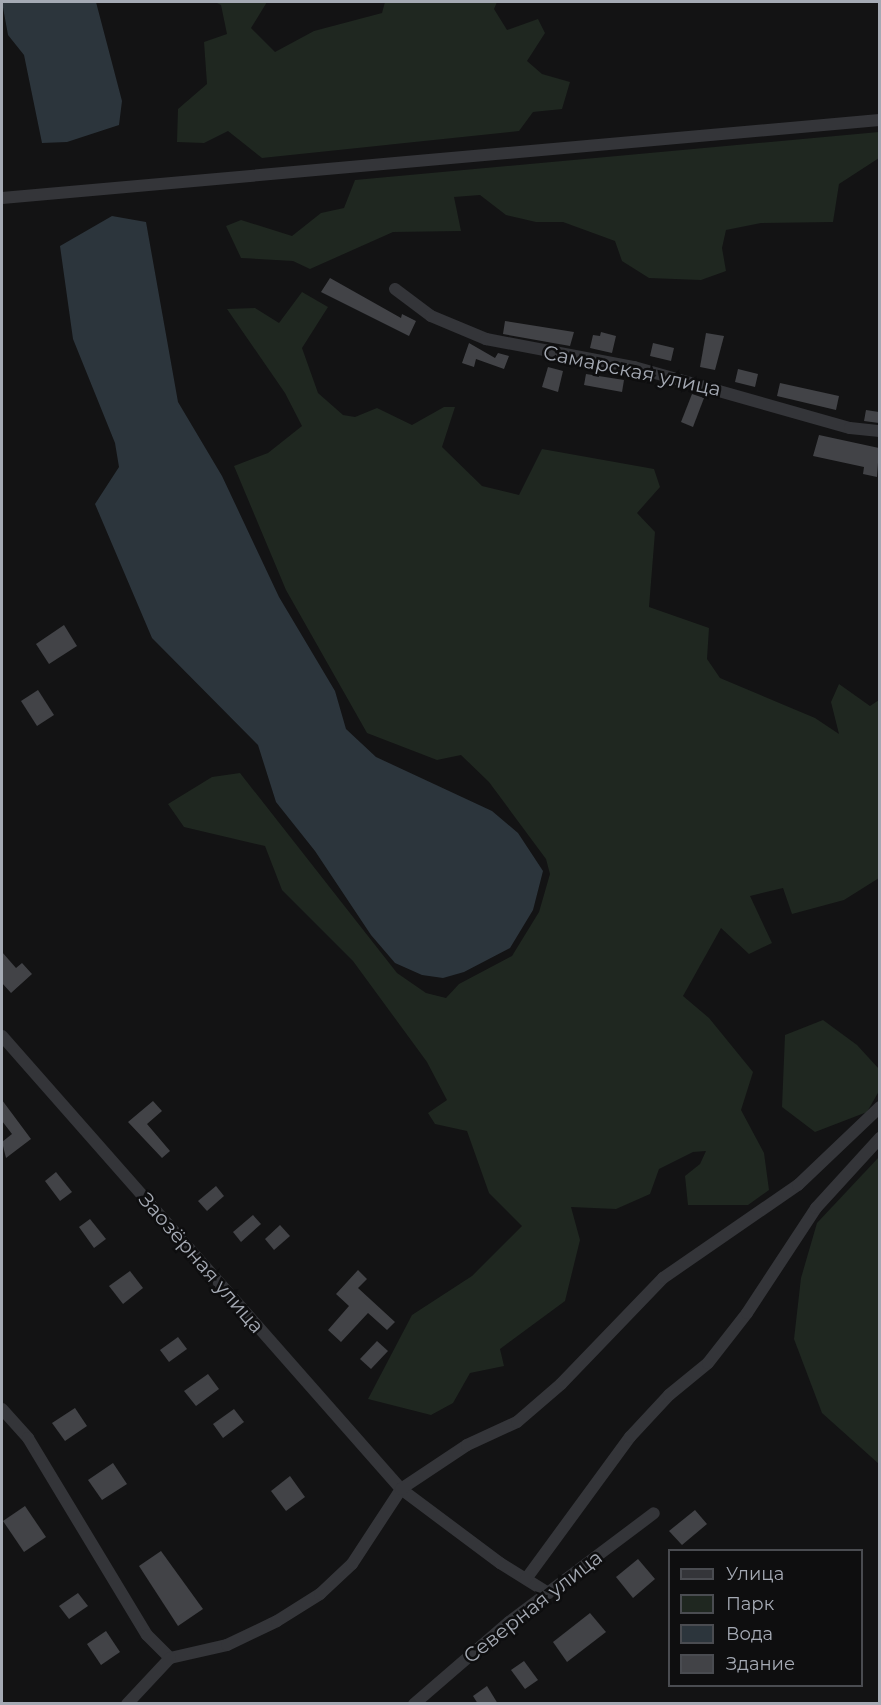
<!DOCTYPE html>
<meta charset="utf-8">
<style>
body{margin:0}
#map{position:relative;width:881px;height:1705px;overflow:hidden;background:#131314;font-family:Montserrat,sans-serif}
div>[style]{position:absolute}
[style*='--x']{left:calc(var(--x)*1px);top:calc(var(--y)*1px);width:calc(var(--w)*1px);rotate:calc(var(--a)*1deg)}
.green>*{inset:0;background:#1f2720}
.water>*{inset:0;background:#2c353c}
.building>*{inset:0;background:#424347}
.minor>*{height:12px;margin:-6px;padding:0 6px;transform-origin:6px;border-radius:6px;background:#343539}
span{translate:-50% -50%;white-space:nowrap;text-align:center;line-height:1.15;-webkit-text-stroke:5px #0e0e0f;paint-order:stroke}
.street-label{font-size:20px;color:#a5aab4}
.frame{position:absolute;inset:0;border:3px solid #a5aab4;pointer-events:none}
.legend{position:absolute;left:668px;top:1549px;width:195px;height:138px;box-sizing:border-box;background:#0e0e0f;border:2px solid #4a4c51;margin:0;padding:8px 10px;list-style:none;font-size:18px;color:#a5aab4}
.legend li{display:flex;align-items:center;gap:12px;height:30px}
.legend b{width:30px;border:2px solid #4a4c51}
</style>
<div id="map">
<div class="green">
<div style="clip-path:polygon(215px 2px,267px 2px,251px 28px,275px 52px,314px 31px,382px 13px,385px 2px,497px 2px,494px 9px,507px 30px,538px 19px,545px 33px,527px 61px,542px 74px,570px 82px,562px 109px,533px 112px,519px 131px,262px 158px,228px 131px,204px 143px,177px 142px,178px 109px,207px 84px,204px 42px,227px 34px,221px 5px)"></div>
<div style="clip-path:polygon(879px 132px,879px 158px,839px 184px,833px 222px,761px 223px,726px 230px,722px 248px,726px 271px,701px 280px,649px 278px,622px 261px,615px 241px,563px 222px,536px 222px,506px 215px,480px 195px,454px 197px,461px 231px,393px 232px,310px 269px,293px 261px,241px 258px,226px 226px,241px 220px,292px 236px,321px 213px,344px 208px,355px 180px)"></div>
<div style="clip-path:polygon(302px 292px,328px 307px,302px 348px,318px 393px,343px 415px,355px 417px,377px 408px,412px 425px,444px 407px,455px 407px,442px 447px,482px 486px,519px 495px,542px 449px,654px 469px,660px 487px,637px 513px,655px 532px,649px 607px,709px 628px,707px 659px,720px 678px,815px 718px,839px 734px,831px 702px,839px 684px,870px 706px,879px 700px,879px 878px,844px 900px,792px 914px,783px 888px,750px 896px,772px 943px,749px 954px,721px 928px,683px 996px,709px 1018px,753px 1072px,741px 1110px,764px 1153px,769px 1190px,748px 1205px,688px 1205px,685px 1176px,700px 1164px,706px 1151px,693px 1152px,659px 1169px,650px 1194px,616px 1209px,571px 1207px,580px 1240px,565px 1301px,500px 1349px,504px 1366px,470px 1373px,453px 1403px,431px 1415px,368px 1399px,412px 1315px,472px 1276px,522px 1226px,489px 1193px,467px 1131px,435px 1124px,428px 1113px,447px 1100px,427px 1062px,353px 961px,282px 890px,265px 846px,184px 827px,168px 804px,212px 777px,240px 773px,397px 973px,426px 993px,446px 998px,459px 984px,512px 956px,539px 912px,550px 874px,546px 859px,489px 782px,461px 755px,437px 760px,367px 733px,286px 590px,234px 466px,268px 453px,302px 426px,285px 393px,227px 309px,255px 308px,279px 323px)"></div>
<div style="clip-path:polygon(823px 1020px,857px 1045px,879px 1069px,879px 1091px,867px 1112px,815px 1132px,782px 1107px,785px 1035px)"></div>
<div style="clip-path:polygon(879px 1157px,879px 1464px,822px 1413px,794px 1339px,801px 1278px,817px 1223px)"></div>
</div>
<div class="water">
<div style="clip-path:polygon(2px 2px,96px 2px,122px 101px,119px 125px,67px 142px,42px 143px,24px 55px,8px 35px)"></div>
<div style="clip-path:polygon(112px 216px,146px 222px,178px 402px,222px 476px,279px 597px,335px 691px,346px 729px,376px 757px,492px 811px,518px 833px,543px 871px,533px 910px,510px 948px,464px 972px,443px 978px,422px 975px,395px 963px,371px 935px,315px 851px,276px 802px,258px 745px,152px 638px,95px 504px,119px 467px,115px 443px,73px 339px,60px 246px)"></div>
</div>
<div class="building">
<div style="clip-path:polygon(330px 278px,401px 318px,402px 314px,416px 321px,409px 336px,321px 292px)"></div>
<div style="clip-path:polygon(505px 321px,574px 332px,570px 346px,503px 334px)"></div>
<div style="clip-path:polygon(601px 332px,616px 336px,612px 353px,590px 348px,593px 335px,600px 336px)"></div>
<div style="clip-path:polygon(706px 333px,724px 336px,715px 370px,700px 367px)"></div>
<div style="clip-path:polygon(469px 343px,495px 358px,498px 353px,509px 356px,504px 369px,476px 359px,474px 367px,462px 363px)"></div>
<div style="clip-path:polygon(653px 343px,674px 348px,671px 361px,650px 356px)"></div>
<div style="clip-path:polygon(548px 367px,563px 371px,558px 392px,542px 387px)"></div>
<div style="clip-path:polygon(738px 369px,758px 374px,755px 387px,735px 382px)"></div>
<div style="clip-path:polygon(586px 374px,624px 380px,622px 392px,584px 385px)"></div>
<div style="clip-path:polygon(780px 383px,839px 396px,836px 410px,777px 396px)"></div>
<div style="clip-path:polygon(692px 394px,704px 398px,693px 427px,681px 422px)"></div>
<div style="clip-path:polygon(866px 410px,879px 412px,879px 423px,864px 421px)"></div>
<div style="clip-path:polygon(819px 435px,879px 448px,877px 477px,863px 474px,864px 467px,813px 456px)"></div>
<div style="clip-path:polygon(64px 625px,77px 646px,49px 664px,36px 644px)"></div>
<div style="clip-path:polygon(38px 690px,54px 715px,37px 726px,21px 701px)"></div>
<div style="clip-path:polygon(2px 952px,16px 968px,22px 963px,32px 974px,11px 993px,2px 983px)"></div>
<div style="clip-path:polygon(2px 1100px,31px 1139px,6px 1158px,2px 1142px,12px 1134px,2px 1121px)"></div>
<div style="clip-path:polygon(153px 1101px,162px 1111px,147px 1124px,170px 1151px,162px 1158px,128px 1122px)"></div>
<div style="clip-path:polygon(56px 1172px,72px 1192px,60px 1201px,45px 1181px)"></div>
<div style="clip-path:polygon(216px 1186px,224px 1196px,207px 1211px,198px 1201px)"></div>
<div style="clip-path:polygon(253px 1215px,261px 1224px,241px 1242px,233px 1232px)"></div>
<div style="clip-path:polygon(90px 1219px,106px 1239px,94px 1248px,79px 1227px)"></div>
<div style="clip-path:polygon(280px 1225px,290px 1236px,274px 1250px,265px 1239px)"></div>
<div style="clip-path:polygon(358px 1270px,367px 1279px,358px 1288px,395px 1322px,387px 1330px,368px 1313px,341px 1342px,328px 1330px,349px 1306px,336px 1294px)"></div>
<div style="clip-path:polygon(130px 1271px,143px 1288px,123px 1304px,109px 1286px)"></div>
<div style="clip-path:polygon(178px 1337px,187px 1349px,169px 1362px,160px 1350px)"></div>
<div style="clip-path:polygon(377px 1341px,388px 1351px,371px 1369px,360px 1359px)"></div>
<div style="clip-path:polygon(208px 1374px,219px 1389px,196px 1406px,184px 1391px)"></div>
<div style="clip-path:polygon(75px 1408px,87px 1426px,65px 1441px,52px 1423px)"></div>
<div style="clip-path:polygon(234px 1409px,244px 1422px,223px 1438px,213px 1424px)"></div>
<div style="clip-path:polygon(113px 1463px,127px 1484px,102px 1500px,88px 1480px)"></div>
<div style="clip-path:polygon(290px 1476px,305px 1497px,286px 1511px,271px 1491px)"></div>
<div style="clip-path:polygon(25px 1506px,46px 1537px,24px 1552px,3px 1521px)"></div>
<div style="clip-path:polygon(695px 1510px,707px 1524px,682px 1545px,669px 1531px)"></div>
<div style="clip-path:polygon(161px 1551px,203px 1609px,178px 1626px,139px 1566px)"></div>
<div style="clip-path:polygon(638px 1559px,655px 1579px,633px 1598px,616px 1577px)"></div>
<div style="clip-path:polygon(78px 1593px,88px 1606px,69px 1619px,59px 1606px)"></div>
<div style="clip-path:polygon(590px 1613px,606px 1632px,567px 1662px,553px 1642px)"></div>
<div style="clip-path:polygon(106px 1631px,120px 1652px,101px 1665px,87px 1644px)"></div>
<div style="clip-path:polygon(524px 1661px,538px 1680px,525px 1689px,511px 1670px)"></div>
<div style="clip-path:polygon(487px 1686px,498px 1704px,478px 1704px,473px 1696px)"></div>
</div>
<div class="minor">
<div style="--x:2;--y:198;--w:881;--a:-5.08"></div>
<div style="--x:395;--y:289;--w:45;--a:36.9"></div>
<div style="--x:431;--y:316;--w:60;--a:22.7"></div>
<div style="--x:486;--y:339;--w:151;--a:10.7"></div>
<div style="--x:634;--y:367;--w:224;--a:15.8"></div>
<div style="--x:850;--y:428;--w:30;--a:6"></div>
<div style="--x:2;--y:1036;--w:604;--a:48.63"></div>
<div style="--x:401;--y:1489;--w:124;--a:36.8"></div>
<div style="--x:500;--y:1563;--w:57;--a:32"></div>
<div style="--x:2;--y:1409;--w:39;--a:48"></div>
<div style="--x:28;--y:1438;--w:230;--a:58.9"></div>
<div style="--x:147;--y:1635;--w:33;--a:45"></div>
<div style="--x:170;--y:1658;--w:58;--a:-12.8"></div>
<div style="--x:227;--y:1645;--w:55;--a:-25.6"></div>
<div style="--x:277;--y:1621;--w:51;--a:-32.1"></div>
<div style="--x:320;--y:1594;--w:44;--a:-43.2"></div>
<div style="--x:352;--y:1564;--w:90;--a:-56.8"></div>
<div style="--x:401;--y:1489;--w:79;--a:-33.7"></div>
<div style="--x:467;--y:1445;--w:55;--a:-24.7"></div>
<div style="--x:517;--y:1422;--w:58;--a:-40.8"></div>
<div style="--x:561;--y:1384;--w:147;--a:-46.1"></div>
<div style="--x:663;--y:1278;--w:164;--a:-34.6"></div>
<div style="--x:798;--y:1185;--w:113;--a:-43.6"></div>
<div style="--x:526;--y:1579;--w:176;--a:-53.8"></div>
<div style="--x:630;--y:1437;--w:57;--a:-47.1"></div>
<div style="--x:669;--y:1395;--w:50;--a:-39.4"></div>
<div style="--x:708;--y:1363;--w:63;--a:-52"></div>
<div style="--x:747;--y:1313;--w:126;--a:-56.7"></div>
<div style="--x:816;--y:1208;--w:95;--a:-47.6"></div>
<div style="--x:127;--y:1704;--w:63;--a:-46.9"></div>
<div style="--x:414;--y:1704;--w:125;--a:-40.8"></div>
<div style="--x:509;--y:1622;--w:181;--a:-36.9"></div>
</div>
<div class="street-label">
<span style="left:632px;top:371px;rotate:12deg">Самарская улица</span>
<span style="left:201px;top:1263px;rotate:49deg">Заозёрная улица</span>
<span style="left:533px;top:1607px;rotate:-38deg">Северная улица</span>
</div>
<div class="frame"></div>
<ul class="legend">
<li><b style="height:8px;background:#343539"></b>Улица</li>
<li><b style="height:16px;background:#1f2720"></b>Парк</li>
<li><b style="height:16px;background:#2c353c"></b>Вода</li>
<li><b style="height:16px;background:#424347"></b>Здание</li>
</ul>
</div>
